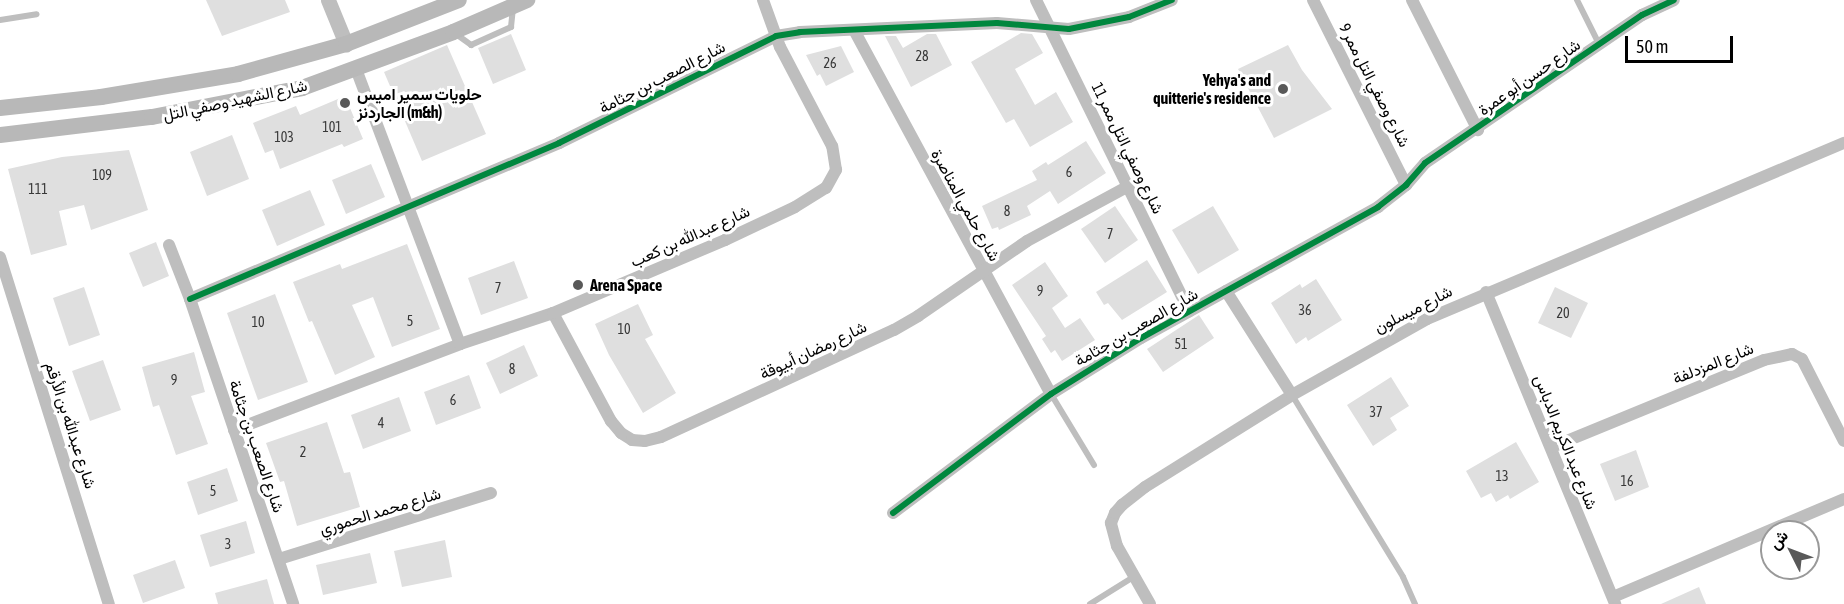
<!DOCTYPE html>
<meta charset="utf-8">
<style>
body{margin:0}
#map{position:relative;width:1844px;height:604px;overflow:hidden;background:#fff;font-family:"Asap Condensed",Vazirmatn,sans-serif}
div>[style]{position:absolute}
[style*='--x']{left:calc(var(--x)*1px);top:calc(var(--y)*1px);width:calc(var(--w)*1px);rotate:calc(var(--a)*1deg)}
.building>*{inset:0;background:#dfdfdf}
.service>*{height:6px;margin:-3px;padding:0 3px;transform-origin:3px;border-radius:3px;background:#bebebe}
.minor>*{height:12px;margin:-6px;padding:0 6px;transform-origin:6px;border-radius:6px;background:#bebebe}
.tertiary>*{height:15px;margin:-7.5px;padding:0 7.5px;transform-origin:7.5px;border-radius:7.5px;background:#bebebe}
.secondary>*{height:16px;margin:-8px;padding:0 8px;transform-origin:8px;border-radius:8px;background:#b8b8b8}
.cycleway>*{height:6px;margin:-3px;padding:0 3px;transform-origin:3px;border-radius:3px;background:#00873e}
.dots>*{width:16px;height:16px;translate:-50% -50%;box-sizing:border-box;border:3px solid #fff;border-radius:50%}
span{translate:-50% -50%;white-space:nowrap;text-align:center;line-height:1.15;-webkit-text-stroke:6px #fff;paint-order:stroke}
.number-label{font-size:14px;color:#383838}
.number-label span{-webkit-text-stroke-width:0}
.street-label{font-size:16px;color:#000}
.poi-label{font-size:16px;color:#000;font-weight:700}
.right{translate:-100% -50%;text-align:right}
.left{translate:0 -50%;text-align:left}
.north{position:absolute;left:1760px;top:520px;width:60px;height:60px;box-sizing:border-box;background:#fff;border:2px solid #999;border-radius:50%;rotate:312deg;font-size:16px;font-weight:700;line-height:24px;text-align:center;color:#000}
.north::after{content:'';display:block;margin:auto;width:21px;height:27px;background:#595959;clip-path:polygon(50% 0,100% 100%,50% 72%,0 100%)}
.scale{position:absolute;left:1625px;top:36px;width:108px;height:27px;box-sizing:border-box;border:3px solid #000;border-top:0;padding-left:8px;font-size:18px;line-height:21px;white-space:nowrap;color:#000;-webkit-text-stroke:4px #fff;paint-order:stroke}
</style>
<div id="map">
<div class="building">
<div style="clip-path:polygon(206px 0,285px 0,290px 12px,222px 36px)"></div>
<div style="clip-path:polygon(1021px 33px,1032px 34px,1043px 53px,1015px 69px,1035px 105px,1056px 92px,1073px 122px,1030px 147px,1014px 119px,1006px 123px,971px 62px)"></div>
<div style="clip-path:polygon(511px 34px,526px 70px,493px 84px,478px 48px)"></div>
<div style="clip-path:polygon(927px 34px,936px 34px,952px 65px,911px 87px,885px 36px,896px 36px,903px 48px)"></div>
<div style="clip-path:polygon(447px 45px,486px 134px,422px 161px,384px 72px)"></div>
<div style="clip-path:polygon(1288px 45px,1302px 70px,1332px 109px,1274px 138px,1238px 69px)"></div>
<div style="clip-path:polygon(841px 46px,854px 72px,826px 86px,820px 74px,817px 76px,806px 55px)"></div>
<div style="clip-path:polygon(345px 96px,363px 139px,344px 147px,342px 144px,280px 169px,273px 150px,265px 153px,253px 123px,296px 106px,300px 115px)"></div>
<div style="clip-path:polygon(232px 135px,249px 179px,207px 196px,190px 152px)"></div>
<div style="clip-path:polygon(1086px 141px,1106px 173px,1058px 204px,1050px 191px,1027px 206px,1031px 215px,999px 230px,998px 227px,992px 229px,982px 206px,1037px 180px,1032px 171px,1046px 162px,1048px 165px)"></div>
<div style="clip-path:polygon(129px 150px,148px 210px,91px 230px,84px 205px,59px 211px,67px 245px,31px 255px,8px 169px,62px 157px)"></div>
<div style="clip-path:polygon(371px 164px,385px 197px,346px 214px,332px 180px)"></div>
<div style="clip-path:polygon(310px 190px,325px 225px,277px 246px,262px 210px)"></div>
<div style="clip-path:polygon(1115px 206px,1138px 240px,1105px 263px,1081px 229px)"></div>
<div style="clip-path:polygon(1213px 206px,1239px 250px,1198px 274px,1172px 230px)"></div>
<div style="clip-path:polygon(156px 242px,169px 276px,143px 287px,129px 253px)"></div>
<div style="clip-path:polygon(407px 244px,440px 329px,392px 347px,373px 297px,352px 305px,375px 357px,335px 375px,312px 321px,309px 322px,293px 282px,340px 264px,342px 269px)"></div>
<div style="clip-path:polygon(1147px 260px,1167px 292px,1122px 320px,1108px 303px,1104px 305px,1096px 292px)"></div>
<div style="clip-path:polygon(514px 261px,528px 298px,481px 315px,468px 278px)"></div>
<div style="clip-path:polygon(1045px 262px,1068px 296px,1052px 308px,1065px 328px,1080px 318px,1095px 340px,1062px 361px,1055px 350px,1051px 353px,1042px 339px,1046px 336px,1012px 285px)"></div>
<div style="clip-path:polygon(1316px 279px,1342px 320px,1308px 341px,1306px 337px,1296px 344px,1271px 303px,1300px 284px,1302px 288px)"></div>
<div style="clip-path:polygon(84px 287px,100px 335px,69px 346px,53px 298px)"></div>
<div style="clip-path:polygon(1555px 287px,1588px 303px,1571px 338px,1538px 323px)"></div>
<div style="clip-path:polygon(275px 294px,308px 382px,258px 400px,227px 313px)"></div>
<div style="clip-path:polygon(638px 304px,653px 335px,645px 339px,676px 393px,643px 413px,609px 355px,595px 324px)"></div>
<div style="clip-path:polygon(1199px 315px,1214px 338px,1163px 372px,1147px 349px)"></div>
<div style="clip-path:polygon(524px 345px,538px 376px,500px 394px,486px 363px)"></div>
<div style="clip-path:polygon(194px 352px,205px 392px,191px 396px,208px 444px,176px 455px,159px 405px,153px 407px,142px 367px)"></div>
<div style="clip-path:polygon(103px 360px,121px 410px,90px 421px,72px 371px)"></div>
<div style="clip-path:polygon(469px 375px,481px 408px,436px 425px,424px 392px)"></div>
<div style="clip-path:polygon(1391px 377px,1409px 406px,1390px 418px,1397px 430px,1373px 446px,1347px 405px)"></div>
<div style="clip-path:polygon(399px 397px,411px 431px,363px 449px,351px 415px)"></div>
<div style="clip-path:polygon(327px 422px,344px 473px,350px 472px,360px 507px,297px 526px,284px 481px,280px 482px,266px 443px)"></div>
<div style="clip-path:polygon(1516px 442px,1539px 482px,1510px 499px,1508px 495px,1496px 502px,1491px 493px,1481px 498px,1466px 471px)"></div>
<div style="clip-path:polygon(1636px 450px,1649px 487px,1615px 501px,1600px 464px)"></div>
<div style="clip-path:polygon(227px 468px,238px 501px,198px 515px,187px 482px)"></div>
<div style="clip-path:polygon(246px 521px,255px 553px,210px 567px,200px 535px)"></div>
<div style="clip-path:polygon(445px 540px,452px 577px,402px 587px,394px 551px)"></div>
<div style="clip-path:polygon(370px 553px,377px 583px,323px 595px,316px 565px)"></div>
<div style="clip-path:polygon(175px 560px,185px 588px,143px 603px,133px 575px)"></div>
<div style="clip-path:polygon(267px 579px,274px 604px,218px 604px,215px 593px)"></div>
<div style="clip-path:polygon(1699px 587px,1706px 604px,1661px 604px)"></div>
</div>
<div class="service">
<div style="--x:1577;--y:0;--w:49;--a:63.4"></div>
<div style="--x:0;--y:20;--w:37;--a:-9"></div>
<div style="--x:456;--y:34;--w:19;--a:36"></div>
<div style="--x:471;--y:45;--w:44;--a:-24.2"></div>
<div style="--x:511;--y:27;--w:18;--a:-84"></div>
<div style="--x:1051;--y:394;--w:83;--a:58.8"></div>
<div style="--x:1292;--y:395;--w:213;--a:58.6"></div>
<div style="--x:1403;--y:577;--w:30;--a:66"></div>
<div style="--x:1090;--y:604;--w:53;--a:-31.9"></div>
</div>
<div class="minor">
<div style="--x:1036;--y:0;--w:347;--a:63.8"></div>
<div style="--x:1313;--y:0;--w:207;--a:63.3"></div>
<div style="--x:1412;--y:0;--w:146;--a:63.1"></div>
<div style="--x:854;--y:30;--w:414;--a:61.6"></div>
<div style="--x:356;--y:69;--w:294;--a:69.3"></div>
<div style="--x:169;--y:245;--w:58;--a:68.7"></div>
<div style="--x:190;--y:299;--w:322;--a:71.3"></div>
<div style="--x:0;--y:257;--w:364;--a:72.6"></div>
<div style="--x:1226;--y:291;--w:123;--a:57.6"></div>
<div style="--x:1486;--y:292;--w:338;--a:67.5"></div>
<div style="--x:190;--y:299;--w:401;--a:-22.9"></div>
<div style="--x:559;--y:143;--w:242;--a:-26.2"></div>
<div style="--x:776;--y:36;--w:24;--a:-9"></div>
<div style="--x:800;--y:32;--w:197;--a:-2.6"></div>
<div style="--x:997;--y:23;--w:72;--a:4.8"></div>
<div style="--x:1069;--y:29;--w:61;--a:-11.3"></div>
<div style="--x:1129;--y:17;--w:46;--a:-21.6"></div>
<div style="--x:553;--y:313;--w:123;--a:61.8"></div>
<div style="--x:611;--y:421;--w:16;--a:50"></div>
<div style="--x:621;--y:433;--w:13;--a:32"></div>
<div style="--x:632;--y:440;--w:13;--a:4"></div>
<div style="--x:645;--y:441;--w:16;--a:-14"></div>
<div style="--x:661;--y:437;--w:256;--a:-24.7"></div>
<div style="--x:894;--y:330;--w:28;--a:-30"></div>
<div style="--x:918;--y:316;--w:132;--a:-34.5"></div>
<div style="--x:1027;--y:241;--w:114;--a:-28.4"></div>
<div style="--x:234;--y:430;--w:242;--a:-20.8"></div>
<div style="--x:460;--y:344;--w:98;--a:-18.4"></div>
<div style="--x:553;--y:313;--w:187;--a:-23"></div>
<div style="--x:725;--y:240;--w:77;--a:-25.2"></div>
<div style="--x:795;--y:207;--w:36;--a:-32"></div>
<div style="--x:826;--y:188;--w:21;--a:-61"></div>
<div style="--x:836;--y:170;--w:24;--a:-99"></div>
<div style="--x:832;--y:146;--w:112;--a:-117.7"></div>
<div style="--x:780;--y:47;--w:50;--a:-109.9"></div>
<div style="--x:1552;--y:447;--w:229;--a:-22.3"></div>
<div style="--x:1764;--y:360;--w:29;--a:-12"></div>
<div style="--x:1792;--y:354;--w:11;--a:27"></div>
<div style="--x:1802;--y:359;--w:92;--a:62.9"></div>
<div style="--x:893;--y:513;--w:198;--a:-37"></div>
<div style="--x:1051;--y:394;--w:106;--a:-31.9"></div>
<div style="--x:1141;--y:338;--w:271;--a:-28.9"></div>
<div style="--x:1378;--y:207;--w:36;--a:-38"></div>
<div style="--x:1406;--y:185;--w:29;--a:-49"></div>
<div style="--x:1425;--y:163;--w:263;--a:-34.3"></div>
<div style="--x:1642;--y:15;--w:35;--a:-25"></div>
<div style="--x:279;--y:559;--w:222;--a:-17.3"></div>
<div style="--x:1613;--y:597;--w:251;--a:-23"></div>
<div style="--x:1150;--y:604;--w:67;--a:-119.6"></div>
<div style="--x:1117;--y:546;--w:24;--a:-105"></div>
<div style="--x:1111;--y:523;--w:11;--a:-68"></div>
<div style="--x:1115;--y:513;--w:11;--a:-49"></div>
<div style="--x:1122;--y:505;--w:29;--a:-38"></div>
<div style="--x:1145;--y:487;--w:173;--a:-32"></div>
<div style="--x:1292;--y:395;--w:155;--a:-29.4"></div>
<div style="--x:1427;--y:319;--w:453;--a:-22.9"></div>
</div>
<div class="tertiary">
<div style="--x:328;--y:0;--w:48;--a:67.8"></div>
</div>
<div class="secondary">
<div style="--x:0;--y:108;--w:102;--a:-6.2"></div>
<div style="--x:101;--y:97;--w:139;--a:-9.5"></div>
<div style="--x:238;--y:74;--w:112;--a:-15.5"></div>
<div style="--x:346;--y:44;--w:121;--a:-21.3"></div>
<div style="--x:0;--y:135;--w:153;--a:-6.8"></div>
<div style="--x:152;--y:117;--w:153;--a:-10.9"></div>
<div style="--x:302;--y:88;--w:161;--a:-20.3"></div>
<div style="--x:453;--y:32;--w:81;--a:-23.4"></div>
</div>
<div class="cycleway">
<div style="--x:190;--y:299;--w:401;--a:-22.9"></div>
<div style="--x:559;--y:143;--w:242;--a:-26.2"></div>
<div style="--x:776;--y:36;--w:24;--a:-9"></div>
<div style="--x:800;--y:32;--w:197;--a:-2.6"></div>
<div style="--x:997;--y:23;--w:72;--a:4.8"></div>
<div style="--x:1069;--y:29;--w:61;--a:-11.3"></div>
<div style="--x:1129;--y:17;--w:46;--a:-21.6"></div>
<div style="--x:893;--y:513;--w:198;--a:-37"></div>
<div style="--x:1051;--y:394;--w:106;--a:-31.9"></div>
<div style="--x:1141;--y:338;--w:271;--a:-28.9"></div>
<div style="--x:1378;--y:207;--w:36;--a:-38"></div>
<div style="--x:1406;--y:185;--w:29;--a:-49"></div>
<div style="--x:1425;--y:163;--w:263;--a:-34.3"></div>
<div style="--x:1642;--y:15;--w:35;--a:-25"></div>
</div>
<div class="dots">
<div style="left:1283px;top:89px;background:#595959"></div>
<div style="left:345px;top:103px;background:#595959"></div>
<div style="left:578px;top:285px;background:#595959"></div>
</div>
<div class="number-label">
<span style="left:922px;top:56px">28</span>
<span style="left:830px;top:63px">26</span>
<span style="left:332px;top:127px">101</span>
<span style="left:284px;top:137px">103</span>
<span style="left:1069px;top:172px">6</span>
<span style="left:102px;top:175px">109</span>
<span style="left:38px;top:189px">111</span>
<span style="left:1007px;top:211px">8</span>
<span style="left:1110px;top:234px">7</span>
<span style="left:498px;top:288px">7</span>
<span style="left:1040px;top:291px">9</span>
<span style="left:1305px;top:310px">36</span>
<span style="left:1563px;top:313px">20</span>
<span style="left:410px;top:321px">5</span>
<span style="left:258px;top:322px">10</span>
<span style="left:624px;top:329px">10</span>
<span style="left:1181px;top:344px">51</span>
<span style="left:512px;top:369px">8</span>
<span style="left:174px;top:380px">9</span>
<span style="left:453px;top:400px">6</span>
<span style="left:1376px;top:412px">37</span>
<span style="left:381px;top:423px">4</span>
<span style="left:303px;top:452px">2</span>
<span style="left:1502px;top:476px">13</span>
<span style="left:1627px;top:481px">16</span>
<span style="left:213px;top:491px">5</span>
<span style="left:228px;top:544px">3</span>
</div>
<div class="street-label">
<span style="left:662px;top:77px;rotate:-27deg">شارع الصعب بن جثامة</span>
<span style="left:1529px;top:77px;rotate:-35deg">شارع حسن أبو عمرة</span>
<span style="left:1375px;top:85px;rotate:63deg">شارع وصفي التل ممر 9</span>
<span style="left:235px;top:100px;rotate:-12deg">شارع الشهيد وصفي التل</span>
<span style="left:1128px;top:148px;rotate:64deg">شارع وصفي التل ممر 11</span>
<span style="left:966px;top:205px;rotate:61deg">شارع حلمي المناصرة</span>
<span style="left:690px;top:236px;rotate:-24deg">شارع عبدالله بن كعب</span>
<span style="left:1413px;top:309px;rotate:-27deg">شارع ميسلون</span>
<span style="left:1136px;top:327px;rotate:-30deg">شارع الصعب بن جثامة</span>
<span style="left:813px;top:350px;rotate:-25deg">شارع رمضان أبيوقة</span>
<span style="left:1713px;top:363px;rotate:-22deg">شارع المزدلفة</span>
<span style="left:71px;top:425px;rotate:72deg">شارع عبدالله بن الأرقم</span>
<span style="left:1566px;top:442px;rotate:68deg">شارع عبد الكريم الدباس</span>
<span style="left:257px;top:446px;rotate:71deg">شارع الصعب بن جثامة</span>
<span style="left:380px;top:511px;rotate:-17deg">شارع محمد الحموري</span>
</div>
<div class="poi-label">
<span class="right" style="left:1271px;top:89px">Yehya's and<br>quitterie's residence</span>
<span class="left" style="left:357px;top:103px">حلويات سمير اميس<br>الجاردنز (m&amp;h)</span>
<span class="left" style="left:590px;top:285px">Arena Space</span>
</div>
<div class="north">ش</div>
<div class="scale">50 m</div>
</div>
